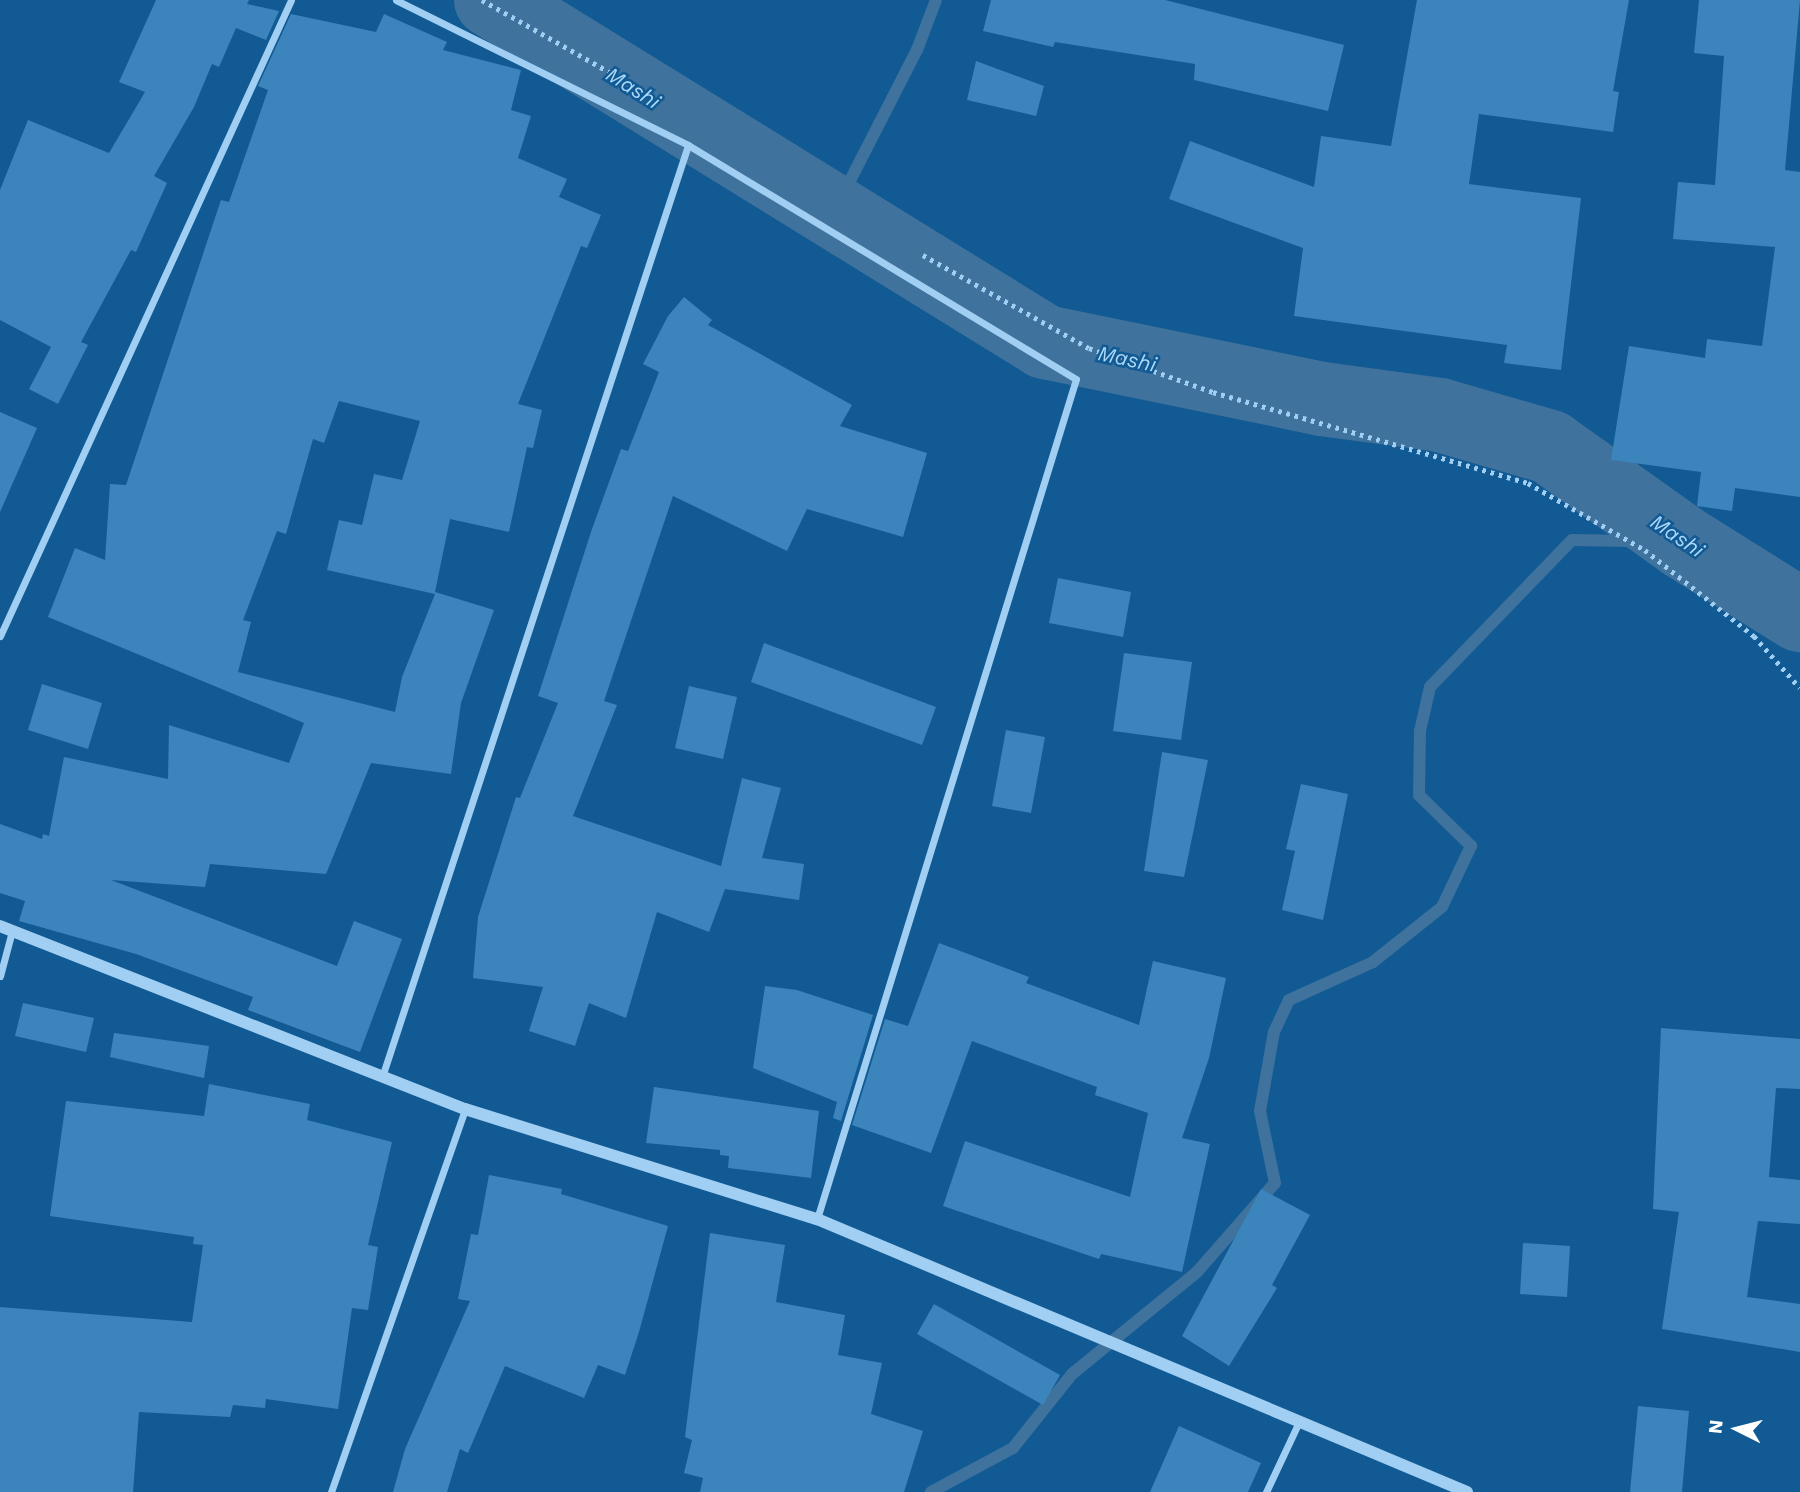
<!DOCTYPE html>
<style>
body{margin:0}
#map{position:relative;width:1800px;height:1492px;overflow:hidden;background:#125a94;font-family:"Work Sans",sans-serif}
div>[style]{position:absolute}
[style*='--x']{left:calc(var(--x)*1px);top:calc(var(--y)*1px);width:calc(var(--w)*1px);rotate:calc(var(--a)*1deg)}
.stream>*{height:12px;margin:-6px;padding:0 6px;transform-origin:6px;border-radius:6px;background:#3f729c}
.river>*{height:74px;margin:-37px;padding:0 37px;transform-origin:37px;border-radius:37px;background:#3f729c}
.building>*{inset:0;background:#3b84bc}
.path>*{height:4.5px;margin-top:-2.25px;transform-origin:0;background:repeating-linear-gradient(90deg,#a0cff3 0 3.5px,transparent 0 8.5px)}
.minor>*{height:7px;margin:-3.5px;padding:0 3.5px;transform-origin:3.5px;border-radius:3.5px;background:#a0cff3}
.tertiary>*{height:12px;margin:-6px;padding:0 6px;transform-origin:6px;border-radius:6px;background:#a0cff3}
span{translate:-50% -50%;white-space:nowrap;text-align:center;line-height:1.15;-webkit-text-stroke:5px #125a94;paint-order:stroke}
.water-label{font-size:21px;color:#acd9f9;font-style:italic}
.north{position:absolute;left:1702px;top:1394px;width:70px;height:70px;-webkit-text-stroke:5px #125a94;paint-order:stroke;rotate:276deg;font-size:19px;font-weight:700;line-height:28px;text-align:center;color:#fff}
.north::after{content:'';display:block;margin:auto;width:24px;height:32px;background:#fff;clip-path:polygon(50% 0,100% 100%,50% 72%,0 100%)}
</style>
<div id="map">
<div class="stream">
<div style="--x:835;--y:210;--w:180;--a:-62.9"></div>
<div style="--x:917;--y:50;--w:53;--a:-69.2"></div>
<div style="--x:931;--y:1492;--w:93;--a:-28.2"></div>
<div style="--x:1013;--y:1448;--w:95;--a:-51.4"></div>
<div style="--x:1072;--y:1374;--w:161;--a:-39.2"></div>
<div style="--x:1197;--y:1272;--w:118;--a:-48.8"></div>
<div style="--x:1275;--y:1183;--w:74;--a:-101.8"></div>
<div style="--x:1260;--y:1111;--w:80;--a:-80"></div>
<div style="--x:1274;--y:1032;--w:35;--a:-65"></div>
<div style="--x:1289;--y:1000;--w:92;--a:-24.3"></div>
<div style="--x:1373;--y:962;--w:88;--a:-38.6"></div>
<div style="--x:1442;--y:907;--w:68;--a:-64.6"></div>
<div style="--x:1471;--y:846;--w:73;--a:-135.6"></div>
<div style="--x:1419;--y:795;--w:64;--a:-89.1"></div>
<div style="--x:1420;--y:731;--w:45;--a:-77.2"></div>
<div style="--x:1430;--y:687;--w:204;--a:-46"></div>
<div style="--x:1572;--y:540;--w:111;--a:1"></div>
</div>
<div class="river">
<div style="--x:491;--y:0;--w:651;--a:31.69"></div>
<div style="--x:1045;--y:342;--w:283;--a:11.6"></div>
<div style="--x:1322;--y:399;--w:119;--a:7.7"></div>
<div style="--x:1440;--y:415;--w:115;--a:16.2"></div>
<div style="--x:1550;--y:447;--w:163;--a:35.5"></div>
<div style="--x:1683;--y:542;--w:138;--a:32"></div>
</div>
<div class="building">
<div style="clip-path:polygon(156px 0,249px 0,247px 4px,279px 11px,266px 40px,236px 28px,219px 67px,212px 64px,194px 107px,154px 176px,167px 183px,136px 252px,131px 250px,81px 342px,88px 345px,58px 404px,29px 389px,51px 347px,0 320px,0 190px,28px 120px,109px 153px,145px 92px,119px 82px)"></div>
<div style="clip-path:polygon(991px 0,1165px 0,1344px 45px,1328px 111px,1194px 80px,1195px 64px,1055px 42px,1053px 47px,983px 31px)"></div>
<div style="clip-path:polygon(1417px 0,1629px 0,1613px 91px,1619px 92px,1613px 132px,1479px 114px,1469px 184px,1581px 198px,1561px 370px,1504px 363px,1507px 345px,1294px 316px,1303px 248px,1169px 199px,1190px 141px,1314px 187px,1321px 136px,1391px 146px)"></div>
<div style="clip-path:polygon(1699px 0,1800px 0,1785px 170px,1800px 172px,1800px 497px,1735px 488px,1732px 511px,1697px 506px,1701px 472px,1611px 460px,1629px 346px,1705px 358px,1707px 339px,1762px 346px,1775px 247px,1673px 239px,1678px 182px,1715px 185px,1724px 56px,1694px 53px)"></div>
<div style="clip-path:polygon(evenodd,291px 14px,376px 32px,384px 14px,447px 42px,443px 50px,521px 70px,511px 110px,531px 116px,518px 158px,567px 179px,559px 197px,601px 215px,587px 248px,581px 246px,518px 404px,542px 410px,533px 448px,527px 447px,509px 532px,450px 519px,435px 592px,494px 610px,461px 703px,451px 774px,371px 763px,326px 874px,210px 864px,205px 887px,111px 880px,337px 966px,354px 921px,402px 939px,360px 1052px,248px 1010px,253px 997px,136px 954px,19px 921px,25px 901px,0 893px,0 824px,42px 839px,43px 834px,49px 836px,64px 757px,168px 779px,169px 725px,289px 763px,304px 723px,48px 617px,75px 548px,105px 560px,110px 484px,126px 485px,221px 200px,229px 202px,268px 90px,258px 86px,291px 14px,339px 401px,420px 421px,402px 480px,374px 474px,362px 525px,339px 520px,327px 570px,435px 594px,402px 677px,395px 712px,238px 672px,251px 622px,243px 620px,277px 531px,286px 534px,313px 439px,324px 443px,339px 401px)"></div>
<div style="clip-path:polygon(976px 61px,1044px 86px,1036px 116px,967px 100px)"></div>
<div style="clip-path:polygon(684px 297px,712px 320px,708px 325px,852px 405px,840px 426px,927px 453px,903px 537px,807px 509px,787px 551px,673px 496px,604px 701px,617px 705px,573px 816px,721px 866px,742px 778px,781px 788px,762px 858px,804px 864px,799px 900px,725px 889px,709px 932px,657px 912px,626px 1018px,589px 1003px,575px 1046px,529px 1031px,543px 987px,473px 978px,478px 917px,516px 797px,520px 798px,558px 703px,538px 696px,592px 529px,621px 449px,628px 451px,659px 372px,643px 364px,668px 316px)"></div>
<div style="clip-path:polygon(0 412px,37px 428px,0 512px)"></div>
<div style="clip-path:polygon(1058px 578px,1131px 592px,1123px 637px,1049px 623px)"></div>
<div style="clip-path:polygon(764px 643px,936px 707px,922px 745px,751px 682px)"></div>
<div style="clip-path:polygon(1124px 653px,1192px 662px,1181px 740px,1113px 731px)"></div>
<div style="clip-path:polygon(42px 684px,102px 703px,88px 749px,28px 730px)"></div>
<div style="clip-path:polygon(689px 686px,737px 697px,723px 759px,675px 748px)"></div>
<div style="clip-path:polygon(1006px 730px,1045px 737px,1031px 813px,992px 806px)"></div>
<div style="clip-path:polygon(1162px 752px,1208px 760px,1184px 877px,1144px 871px)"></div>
<div style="clip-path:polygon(1301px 784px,1348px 794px,1323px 920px,1282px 910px,1295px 851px,1286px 849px)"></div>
<div style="clip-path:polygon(939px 943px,1029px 977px,1026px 983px,1139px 1025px,1153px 961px,1226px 978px,1209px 1058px,1182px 1138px,1210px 1144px,1182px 1272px,1101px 1254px,1099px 1259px,943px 1206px,965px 1141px,1130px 1197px,1148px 1113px,1095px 1095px,1097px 1087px,972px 1041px,931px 1153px,852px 1125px,885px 1019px,908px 1026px)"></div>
<div style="clip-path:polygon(765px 986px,797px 990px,873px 1015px,841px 1121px,833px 1118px,837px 1102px,753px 1068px)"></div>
<div style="clip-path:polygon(23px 1003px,94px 1018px,86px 1052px,15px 1036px)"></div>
<div style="clip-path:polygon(1661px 1028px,1800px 1039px,1800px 1089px,1776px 1088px,1769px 1177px,1800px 1180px,1800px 1224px,1758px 1221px,1747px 1297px,1800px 1304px,1800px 1352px,1662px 1329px,1679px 1212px,1653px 1209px)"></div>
<div style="clip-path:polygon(114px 1033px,209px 1046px,204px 1078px,110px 1057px)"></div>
<div style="clip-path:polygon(209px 1084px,310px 1104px,307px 1120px,392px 1142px,368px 1245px,378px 1247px,368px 1310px,352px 1308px,338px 1409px,266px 1399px,265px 1408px,233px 1405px,230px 1417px,139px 1412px,133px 1492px,0 1492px,0 1307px,192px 1322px,203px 1245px,193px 1244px,194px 1237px,50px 1216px,66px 1101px,204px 1116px)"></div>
<div style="clip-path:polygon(654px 1087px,819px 1111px,811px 1178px,728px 1168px,729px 1156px,720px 1155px,720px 1150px,646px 1143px)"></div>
<div style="clip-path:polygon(489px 1175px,562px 1189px,561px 1194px,668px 1226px,639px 1332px,625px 1375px,598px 1365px,584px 1398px,505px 1366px,468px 1453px,460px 1449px,447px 1492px,393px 1492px,405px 1449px,470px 1301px,458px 1299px,471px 1234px,478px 1235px)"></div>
<div style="clip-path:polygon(1261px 1189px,1310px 1215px,1272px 1285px,1277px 1288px,1229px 1366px,1182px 1336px)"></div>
<div style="clip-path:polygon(710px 1233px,785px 1245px,776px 1302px,845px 1315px,838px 1355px,882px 1363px,871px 1414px,923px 1431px,904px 1492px,700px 1492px,703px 1478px,684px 1473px,692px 1440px,685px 1437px)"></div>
<div style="clip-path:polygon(1523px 1243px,1570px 1246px,1567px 1297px,1520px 1294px)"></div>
<div style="clip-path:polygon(934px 1304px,1060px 1375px,1043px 1405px,917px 1334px)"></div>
<div style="clip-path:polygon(1638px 1406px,1689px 1411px,1682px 1492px,1630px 1492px)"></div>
<div style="clip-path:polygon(1179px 1426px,1261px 1463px,1248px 1492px,1150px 1492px)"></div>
</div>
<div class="path">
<div style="--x:482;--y:0;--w:193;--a:29.5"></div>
<div style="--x:923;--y:255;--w:190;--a:29.3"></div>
<div style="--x:1089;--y:348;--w:132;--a:19.5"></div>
<div style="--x:1213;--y:392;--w:328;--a:16.1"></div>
<div style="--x:1528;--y:483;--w:135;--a:29.8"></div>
<div style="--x:1645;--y:550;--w:139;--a:38.3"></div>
<div style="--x:1754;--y:636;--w:69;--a:48.5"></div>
</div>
<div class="minor">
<div style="--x:396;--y:0;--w:326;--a:26.4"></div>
<div style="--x:688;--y:145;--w:453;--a:31.1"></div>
<div style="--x:1076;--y:379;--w:879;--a:107.14"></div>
<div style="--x:0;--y:636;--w:699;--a:-65.41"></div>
<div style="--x:0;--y:976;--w:47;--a:-75.1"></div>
<div style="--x:382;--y:1077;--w:981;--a:-71.82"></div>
<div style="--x:331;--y:1492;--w:406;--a:-70.7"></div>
<div style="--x:1266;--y:1492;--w:77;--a:-64.8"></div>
</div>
<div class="tertiary">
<div style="--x:0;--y:926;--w:500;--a:21.5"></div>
<div style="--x:465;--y:1109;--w:369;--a:17.4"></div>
<div style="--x:817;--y:1219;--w:705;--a:22.78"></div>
</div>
<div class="water-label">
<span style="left:633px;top:88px;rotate:32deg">Mashi</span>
<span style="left:1127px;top:359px;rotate:12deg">Mashi</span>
<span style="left:1677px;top:536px;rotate:34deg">Mashi</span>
</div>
<div class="north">N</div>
</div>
